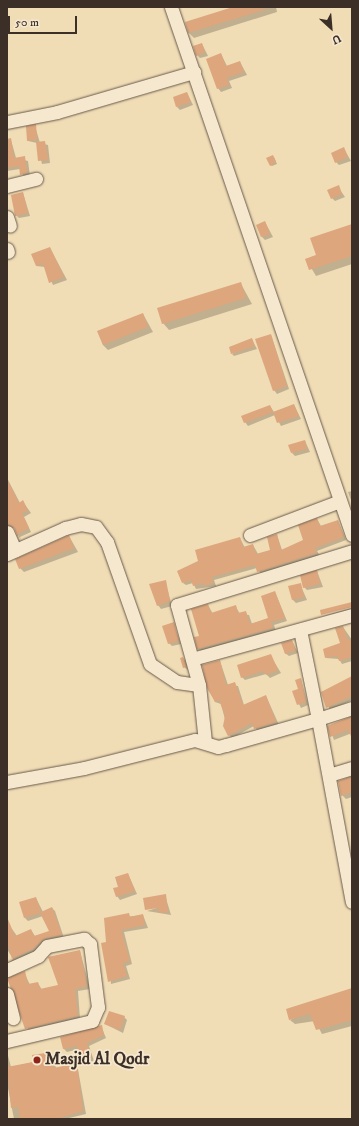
<!DOCTYPE html>
<style>
body{margin:0}
#map{position:relative;width:359px;height:1126px;overflow:hidden;background:#f0dcb5;font-family:"IM FELL DW Pica",serif}
div>[style]{position:absolute}
[style*='--x']{left:calc(var(--x)*1px);top:calc(var(--y)*1px);width:calc(var(--w)*1px);rotate:calc(var(--a)*1deg)}
.shadow>*{inset:0;background:#0003}
.building>*{inset:0;background:#dda67d}
.roads{filter:drop-shadow(0 0 1px #695a4b) drop-shadow(0 0 1px #695a4b)}
.minor>*{height:13px;margin:-6.5px;padding:0 6.5px;transform-origin:6.5px;border-radius:6.5px;background:#f5e8cf}
.dots>*{width:11px;height:11px;translate:-50% -50%;box-sizing:border-box;border:2px solid #f5e8cf;border-radius:50%}
span{translate:-50% -50%;white-space:nowrap;text-align:center;line-height:1.15;-webkit-text-stroke:3.5px #f5e8cf;paint-order:stroke}
.poi-label{font-size:17px;color:#3c2f28;font-weight:700}
.left{translate:0 -50%;text-align:left}
.frame{position:absolute;inset:0;border:8px solid #3c2f28;pointer-events:none}
.north{position:absolute;left:311px;top:8px;width:40px;height:40px;-webkit-text-stroke:3px #f5e8cf;paint-order:stroke;rotate:154deg;font-size:11px;font-weight:700;line-height:16px;text-align:center;color:#3c2f28}
.north::after{content:'';display:block;margin:auto;width:14px;height:18px;background:#3c2f28;clip-path:polygon(50% 0,100% 100%,50% 72%,0 100%)}
.scale{position:absolute;left:8px;top:16px;width:69px;height:18px;box-sizing:border-box;border:2px solid #3c2f28;border-top:0;padding-left:5px;font-size:12px;line-height:14px;white-space:nowrap;color:#3c2f28;-webkit-text-stroke:3px #f5e8cf;paint-order:stroke}
</style>
<div id="map">
<div class="shadow">
<div style="clip-path:polygon(237px 7px,276px 7px,277px 12px,194px 38px,189px 33px,186px 23px)"></div>
<div style="clip-path:polygon(202px 44px,208px 56px,200px 58px,197px 55px)"></div>
<div style="clip-path:polygon(221px 54px,227px 66px,240px 62px,247px 75px,229px 81px,232px 88px,221px 92px,218px 88px)"></div>
<div style="clip-path:polygon(187px 93px,193px 105px,180px 110px,177px 107px)"></div>
<div style="clip-path:polygon(35px 126px,40px 143px,48px 145px,50px 163px,42px 164px,37px 143px,28px 141px)"></div>
<div style="clip-path:polygon(11px 140px,16px 158px,28px 161px,30px 176px,24px 177px,20px 169px,7px 171px,7px 141px)"></div>
<div style="clip-path:polygon(344px 149px,351px 161px,339px 165px,336px 162px)"></div>
<div style="clip-path:polygon(274px 157px,277px 164px,272px 166px,270px 165px)"></div>
<div style="clip-path:polygon(338px 187px,345px 197px,335px 201px,332px 198px)"></div>
<div style="clip-path:polygon(23px 193px,30px 216px,19px 218px,16px 215px)"></div>
<div style="clip-path:polygon(265px 222px,273px 237px,265px 240px,262px 237px)"></div>
<div style="clip-path:polygon(352px 225px,352px 264px,316px 276px,306px 259px,317px 255px)"></div>
<div style="clip-path:polygon(50px 248px,67px 280px,53px 285px,45px 267px,36px 266px)"></div>
<div style="clip-path:polygon(241px 284px,252px 304px,169px 330px,163px 323px)"></div>
<div style="clip-path:polygon(143px 314px,153px 332px,108px 350px,103px 345px,98px 332px)"></div>
<div style="clip-path:polygon(271px 335px,289px 389px,277px 394px,274px 390px)"></div>
<div style="clip-path:polygon(252px 340px,257px 349px,234px 356px,232px 354px)"></div>
<div style="clip-path:polygon(294px 405px,301px 419px,281px 426px,275px 415px,248px 426px,245px 422px,270px 406px,274px 412px)"></div>
<div style="clip-path:polygon(305px 441px,310px 452px,295px 456px,292px 453px)"></div>
<div style="clip-path:polygon(7px 478px,20px 503px,23px 502px,31px 513px,24px 517px,31px 532px,20px 537px,21px 540px,14px 528px,7px 528px)"></div>
<div style="clip-path:polygon(352px 491px,352px 503px,348px 492px)"></div>
<div style="clip-path:polygon(317px 519px,321px 526px,338px 521px,346px 540px,317px 551px,320px 556px,261px 574px,257px 568px,214px 580px,216px 586px,196px 589px,193px 583px,186px 585px,183px 583px,200px 562px,240px 538px,245px 548px,253px 545px,258px 554px,271px 551px,277px 535px,282px 550px,304px 541px)"></div>
<div style="clip-path:polygon(69px 536px,78px 552px,24px 572px,20px 568px)"></div>
<div style="clip-path:polygon(317px 571px,323px 587px,307px 590px,304px 587px)"></div>
<div style="clip-path:polygon(165px 581px,172px 606px,161px 609px,158px 605px)"></div>
<div style="clip-path:polygon(300px 584px,307px 600px,296px 603px,292px 599px)"></div>
<div style="clip-path:polygon(275px 592px,287px 621px,274px 625px,276px 632px,202px 652px,198px 649px,195px 638px,200px 637px,208px 605px,213px 614px,236px 607px,240px 614px,249px 615px,252px 624px,269px 618px)"></div>
<div style="clip-path:polygon(352px 608px,352px 610px,323px 616px)"></div>
<div style="clip-path:polygon(173px 624px,181px 644px,172px 646px,169px 643px)"></div>
<div style="clip-path:polygon(343px 627px,352px 640px,352px 661px,342px 664px,339px 659px,326px 658px,341px 643px)"></div>
<div style="clip-path:polygon(292px 641px,298px 653px,289px 656px,285px 653px)"></div>
<div style="clip-path:polygon(270px 655px,281px 673px,270px 678px,266px 674px,245px 680px,242px 677px)"></div>
<div style="clip-path:polygon(183px 658px,186px 661px,188px 670px,184px 667px)"></div>
<div style="clip-path:polygon(220px 661px,228px 685px,238px 686px,244px 705px,266px 696px,279px 725px,258px 731px,254px 726px,232px 738px,229px 735px,221px 704px,215px 702px,203px 665px)"></div>
<div style="clip-path:polygon(352px 678px,352px 700px,330px 710px,322px 692px)"></div>
<div style="clip-path:polygon(301px 679px,308px 705px,301px 708px,293px 692px,299px 689px,296px 681px)"></div>
<div style="clip-path:polygon(352px 717px,352px 733px,334px 740px,329px 726px)"></div>
<div style="clip-path:polygon(352px 777px,352px 797px,346px 799px,342px 795px)"></div>
<div style="clip-path:polygon(128px 874px,137px 894px,120px 900px,117px 896px,119px 888px)"></div>
<div style="clip-path:polygon(165px 895px,171px 915px,147px 911px,163px 906px,146px 909px,144px 899px)"></div>
<div style="clip-path:polygon(36px 898px,43px 912px,52px 908px,55px 911px,64px 938px,7px 965px,13px 959px,7px 949px,7px 931px,12px 929px,17px 936px,31px 930px,35px 936px,50px 932px,43px 916px,28px 921px,25px 918px)"></div>
<div style="clip-path:polygon(143px 915px,148px 928px,124px 932px,132px 964px,126px 966px,130px 979px,111px 984px,105px 919px)"></div>
<div style="clip-path:polygon(80px 951px,90px 989px,78px 991px,80px 1019px,28px 1031px,24px 972px,30px 985px,38px 983px,42px 990px,59px 986px)"></div>
<div style="clip-path:polygon(352px 990px,352px 1026px,322px 1034px,315px 1021px,295px 1024px,290px 1020px)"></div>
<div style="clip-path:polygon(124px 1017px,127px 1020px,123px 1033px,105px 1024px)"></div>
<div style="clip-path:polygon(101px 1026px,106px 1038px,89px 1046px,94px 1061px,85px 1063px,79px 1049px,67px 1052px,64px 1049px,61px 1038px)"></div>
<div style="clip-path:polygon(7px 1052px,11px 1067px,34px 1062px,51px 1053px,56px 1068px,77px 1064px,86px 1114px,65px 1119px,14px 1119px,7px 1083px)"></div>
</div>
<div class="building">
<div style="clip-path:polygon(233px 7px,268px 9px,188px 33px,185px 22px)"></div>
<div style="clip-path:polygon(202px 43px,205px 52px,196px 56px,193px 46px)"></div>
<div style="clip-path:polygon(221px 53px,226px 66px,240px 61px,244px 72px,227px 78px,229px 85px,217px 89px,206px 59px)"></div>
<div style="clip-path:polygon(187px 92px,191px 102px,176px 107px,173px 97px)"></div>
<div style="clip-path:polygon(36px 124px,37px 140px,27px 141px,26px 126px)"></div>
<div style="clip-path:polygon(11px 138px,14px 158px,25px 156px,27px 173px,20px 175px,19px 166px,7px 168px,7px 139px)"></div>
<div style="clip-path:polygon(45px 141px,48px 160px,38px 161px,36px 142px)"></div>
<div style="clip-path:polygon(344px 147px,348px 157px,335px 163px,331px 153px)"></div>
<div style="clip-path:polygon(273px 155px,276px 162px,270px 166px,266px 158px)"></div>
<div style="clip-path:polygon(339px 185px,342px 194px,331px 199px,327px 190px)"></div>
<div style="clip-path:polygon(23px 192px,28px 213px,15px 216px,11px 195px)"></div>
<div style="clip-path:polygon(265px 221px,270px 234px,261px 237px,256px 225px)"></div>
<div style="clip-path:polygon(352px 224px,352px 256px,309px 270px,305px 259px,316px 255px,310px 238px)"></div>
<div style="clip-path:polygon(50px 247px,64px 277px,49px 283px,43px 264px,36px 266px,31px 254px)"></div>
<div style="clip-path:polygon(241px 282px,246px 298px,162px 324px,157px 308px)"></div>
<div style="clip-path:polygon(143px 313px,148px 327px,103px 345px,97px 331px)"></div>
<div style="clip-path:polygon(271px 334px,287px 386px,273px 391px,255px 339px)"></div>
<div style="clip-path:polygon(252px 338px,255px 346px,231px 354px,229px 347px)"></div>
<div style="clip-path:polygon(294px 404px,299px 416px,277px 423px,273px 412px)"></div>
<div style="clip-path:polygon(270px 405px,273px 412px,244px 423px,241px 416px)"></div>
<div style="clip-path:polygon(305px 440px,307px 449px,291px 453px,288px 445px)"></div>
<div style="clip-path:polygon(7px 479px,19px 503px,23px 500px,28px 510px,22px 513px,29px 528px,18px 534px,19px 540px,14px 528px,7px 524px)"></div>
<div style="clip-path:polygon(317px 518px,320px 526px,338px 520px,344px 537px,315px 548px,317px 553px,257px 572px,255px 565px,212px 577px,213px 583px,204px 586px,203px 583px,193px 586px,191px 580px,182px 583px,177px 571px,198px 561px,195px 550px,240px 537px,243px 547px,253px 544px,256px 554px,270px 550px,267px 537px,277px 534px,281px 550px,303px 540px,298px 525px)"></div>
<div style="clip-path:polygon(69px 535px,74px 548px,19px 569px,15px 559px)"></div>
<div style="clip-path:polygon(317px 570px,320px 584px,303px 588px,300px 575px)"></div>
<div style="clip-path:polygon(166px 580px,170px 601px,157px 606px,149px 584px)"></div>
<div style="clip-path:polygon(301px 583px,304px 597px,292px 600px,288px 586px)"></div>
<div style="clip-path:polygon(275px 591px,285px 618px,271px 622px,273px 628px,197px 649px,194px 637px,199px 636px,191px 609px,208px 604px,211px 613px,236px 605px,238px 613px,246px 611px,250px 624px,268px 618px,261px 596px)"></div>
<div style="clip-path:polygon(352px 602px,352px 607px,321px 615px,320px 610px)"></div>
<div style="clip-path:polygon(174px 622px,179px 641px,168px 644px,162px 626px)"></div>
<div style="clip-path:polygon(343px 626px,348px 640px,352px 639px,352px 657px,339px 661px,337px 656px,325px 658px,323px 649px,340px 643px,335px 628px)"></div>
<div style="clip-path:polygon(292px 640px,296px 650px,285px 654px,281px 643px)"></div>
<div style="clip-path:polygon(271px 654px,278px 670px,266px 675px,264px 671px,241px 678px,237px 665px)"></div>
<div style="clip-path:polygon(183px 657px,186px 667px,183px 668px,180px 658px)"></div>
<div style="clip-path:polygon(220px 660px,226px 685px,235px 682px,243px 705px,266px 695px,276px 722px,254px 729px,252px 723px,228px 736px,223px 726px,225px 716px,219px 700px,215px 702px,207px 688px,202px 665px)"></div>
<div style="clip-path:polygon(352px 676px,352px 696px,326px 708px,321px 692px)"></div>
<div style="clip-path:polygon(301px 678px,306px 702px,297px 705px,292px 691px,298px 689px,295px 680px)"></div>
<div style="clip-path:polygon(352px 716px,352px 738px,348px 730px,330px 737px,327px 726px)"></div>
<div style="clip-path:polygon(352px 776px,352px 792px,341px 796px,338px 781px)"></div>
<div style="clip-path:polygon(128px 873px,135px 891px,116px 897px,113px 888px,118px 887px,115px 877px)"></div>
<div style="clip-path:polygon(166px 894px,168px 912px,159px 913px,158px 908px,145px 910px,143px 898px)"></div>
<div style="clip-path:polygon(36px 897px,41px 912px,52px 907px,62px 935px,45px 938px,33px 949px,7px 961px,12px 959px,7px 941px,7px 917px,15px 936px,31px 929px,34px 936px,49px 931px,40px 913px,24px 918px,19px 902px)"></div>
<div style="clip-path:polygon(129px 913px,130px 917px,143px 914px,145px 925px,121px 930px,130px 961px,123px 963px,127px 976px,108px 982px,101px 943px,106px 942px,104px 918px)"></div>
<div style="clip-path:polygon(80px 950px,87px 986px,75px 989px,78px 1016px,25px 1029px,7px 978px,25px 971px,28px 984px,38px 982px,40px 989px,58px 985px,48px 957px)"></div>
<div style="clip-path:polygon(352px 988px,352px 1020px,316px 1030px,310px 1014px,289px 1020px,286px 1009px)"></div>
<div style="clip-path:polygon(109px 1011px,125px 1016px,120px 1030px,104px 1024px)"></div>
<div style="clip-path:polygon(102px 1025px,104px 1035px,87px 1043px,91px 1058px,82px 1061px,77px 1046px,63px 1049px,60px 1037px)"></div>
<div style="clip-path:polygon(52px 1052px,54px 1068px,77px 1063px,83px 1111px,56px 1119px,20px 1119px,18px 1107px,11px 1108px,7px 1067px,33px 1062px,32px 1055px)"></div>
</div>
<div class="roads">
<div class="minor">
<div style="--x:171;--y:7;--w:558;--a:71.08"></div>
<div style="--x:7;--y:122;--w:51;--a:-11.3"></div>
<div style="--x:57;--y:112;--w:143;--a:-16.3"></div>
<div style="--x:7;--y:186;--w:30;--a:-14"></div>
<div style="--x:7;--y:217;--w:9;--a:72"></div>
<div style="--x:7;--y:249;--w:3;--a:72"></div>
<div style="--x:7;--y:532;--w:20;--a:66"></div>
<div style="--x:250;--y:535;--w:96;--a:-20.7"></div>
<div style="--x:7;--y:554;--w:64;--a:-24.1"></div>
<div style="--x:65;--y:528;--w:16;--a:-14"></div>
<div style="--x:81;--y:524;--w:15;--a:11"></div>
<div style="--x:96;--y:527;--w:19;--a:54"></div>
<div style="--x:107;--y:542;--w:129;--a:70.6"></div>
<div style="--x:150;--y:664;--w:32;--a:34"></div>
<div style="--x:177;--y:682;--w:22;--a:8"></div>
<div style="--x:192;--y:659;--w:166;--a:-15.4"></div>
<div style="--x:352;--y:708;--w:36;--a:162"></div>
<div style="--x:318;--y:719;--w:186;--a:79.5"></div>
<div style="--x:205;--y:742;--w:57;--a:-96"></div>
<div style="--x:199;--y:685;--w:83;--a:-105.4"></div>
<div style="--x:177;--y:605;--w:183;--a:-17.1"></div>
<div style="--x:329;--y:775;--w:24;--a:-17"></div>
<div style="--x:7;--y:782;--w:78;--a:-10.3"></div>
<div style="--x:84;--y:768;--w:114;--a:-14.2"></div>
<div style="--x:195;--y:740;--w:24;--a:17"></div>
<div style="--x:218;--y:747;--w:8;--a:-14"></div>
<div style="--x:226;--y:745;--w:96;--a:-15.8"></div>
<div style="--x:318;--y:719;--w:91;--a:-101.4"></div>
<div style="--x:7;--y:970;--w:34;--a:-24"></div>
<div style="--x:38;--y:956;--w:13;--a:-48"></div>
<div style="--x:47;--y:946;--w:38;--a:-11"></div>
<div style="--x:84;--y:939;--w:8;--a:40"></div>
<div style="--x:90;--y:944;--w:64;--a:82.8"></div>
<div style="--x:98;--y:1007;--w:15;--a:113"></div>
<div style="--x:92;--y:1021;--w:87;--a:166.8"></div>
<div style="--x:7;--y:994;--w:25;--a:76"></div>
</div>
</div>
<div class="dots">
<div style="left:37px;top:1060px;background:#8f2418"></div>
</div>
<div class="poi-label">
<span class="left" style="left:45px;top:1060px">Masjid Al Qodr</span>
</div>
<div class="frame"></div>
<div class="north">U</div>
<div class="scale">50 m</div>
</div>
